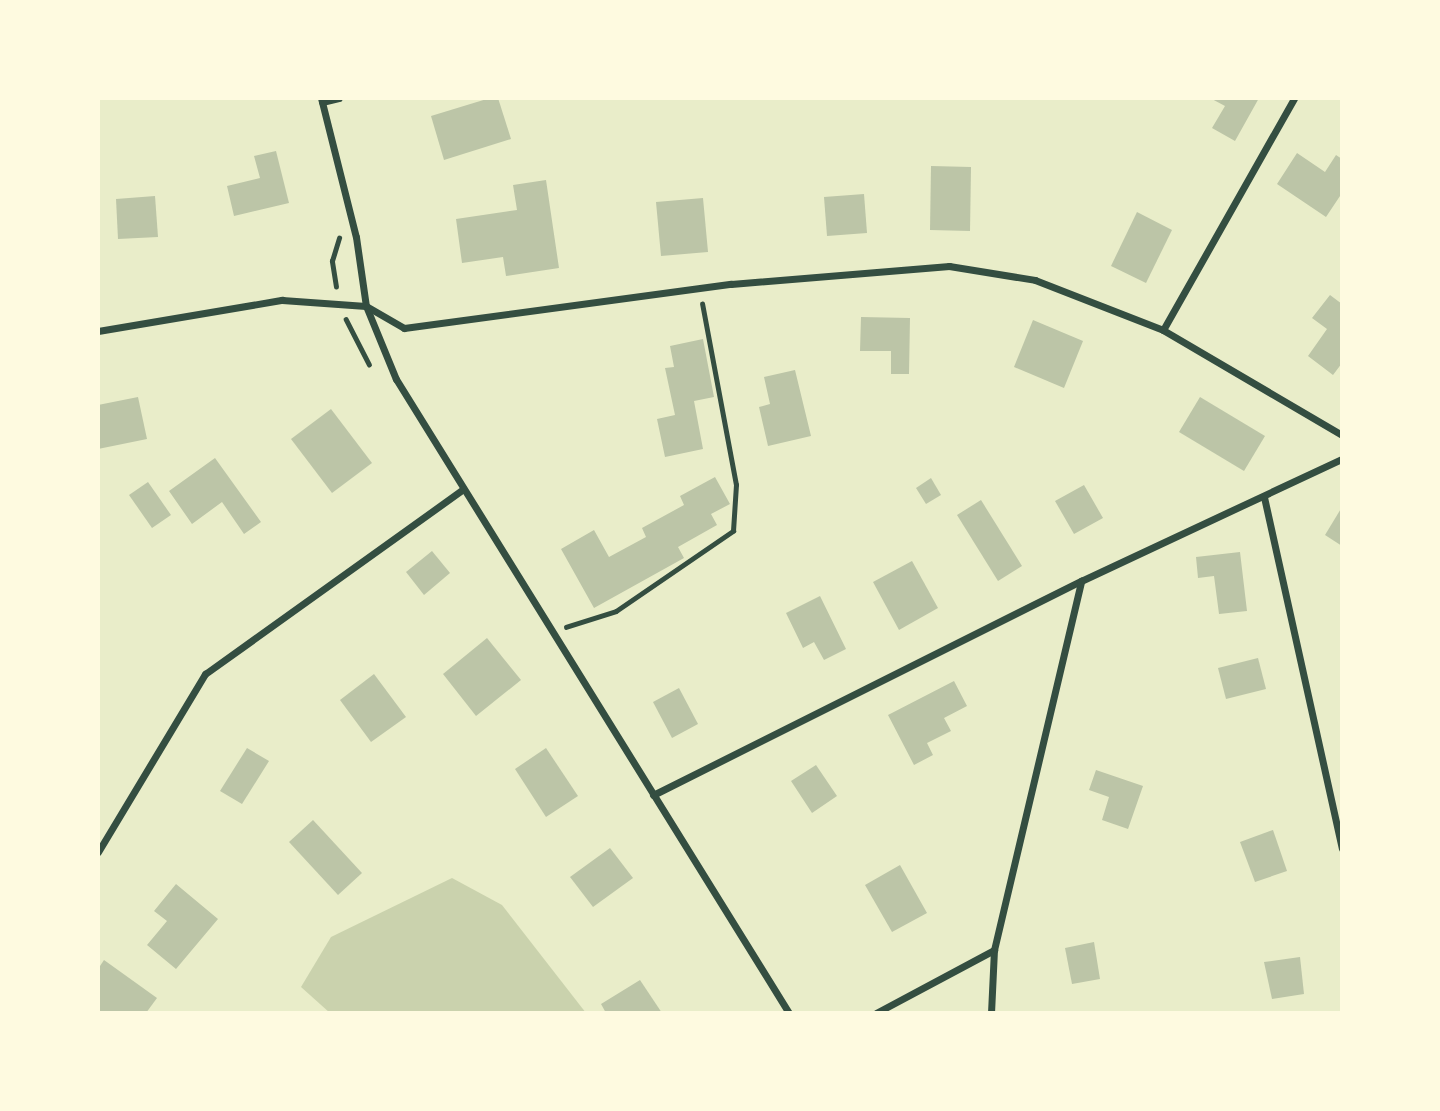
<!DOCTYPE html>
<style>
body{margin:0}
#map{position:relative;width:1440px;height:1111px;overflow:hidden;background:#e9edc9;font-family:Mulish,sans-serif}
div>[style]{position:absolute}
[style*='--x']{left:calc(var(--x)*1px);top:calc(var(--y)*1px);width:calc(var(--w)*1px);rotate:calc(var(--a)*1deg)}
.green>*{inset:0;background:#cad2ad}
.building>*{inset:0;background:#bcc5a7}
.path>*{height:4.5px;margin:-2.25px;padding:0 2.25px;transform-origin:2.25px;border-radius:2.25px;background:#344e41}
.minor>*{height:7px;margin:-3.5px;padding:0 3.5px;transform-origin:3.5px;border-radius:3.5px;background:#344e41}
span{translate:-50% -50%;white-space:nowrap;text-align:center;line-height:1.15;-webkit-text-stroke:5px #fefae0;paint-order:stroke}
.frame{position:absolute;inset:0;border:100px solid #fefae0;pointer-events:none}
</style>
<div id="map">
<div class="green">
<div style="clip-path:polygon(452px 878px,502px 905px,586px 1013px,330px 1013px,301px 987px,331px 937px)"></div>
</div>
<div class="building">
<div style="clip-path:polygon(490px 98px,498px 98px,511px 139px,444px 160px,431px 116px)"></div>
<div style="clip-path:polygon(1210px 98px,1259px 98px,1235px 141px,1212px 128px,1225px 106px)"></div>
<div style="clip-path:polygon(276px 151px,289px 203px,234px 216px,227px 186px,260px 178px,254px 156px)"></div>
<div style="clip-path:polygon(1297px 153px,1325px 172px,1336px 155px,1342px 159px,1342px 193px,1326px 217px,1277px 184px)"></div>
<div style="clip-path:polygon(931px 166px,971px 167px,970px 231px,930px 230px)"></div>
<div style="clip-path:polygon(546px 180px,559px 268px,506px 276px,503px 257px,462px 263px,456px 219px,517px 210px,513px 185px)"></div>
<div style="clip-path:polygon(864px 194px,867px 233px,827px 236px,824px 197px)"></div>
<div style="clip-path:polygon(155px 196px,158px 237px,118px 239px,116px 199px)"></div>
<div style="clip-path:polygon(703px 198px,708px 252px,661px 256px,656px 202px)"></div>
<div style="clip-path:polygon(1137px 212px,1172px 230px,1146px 283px,1111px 266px)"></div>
<div style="clip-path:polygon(1330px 295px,1342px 304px,1342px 363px,1333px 375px,1308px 356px,1327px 329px,1312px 318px)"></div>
<div style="clip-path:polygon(861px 317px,910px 318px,909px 374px,891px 374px,891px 351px,860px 351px)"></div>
<div style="clip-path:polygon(1033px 320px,1083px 341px,1064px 388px,1014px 367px)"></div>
<div style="clip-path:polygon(703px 339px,714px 397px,694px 401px,703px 449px,665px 457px,657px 419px,675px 415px,665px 368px,674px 367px,670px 346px)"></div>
<div style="clip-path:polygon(795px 370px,811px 436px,768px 446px,759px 407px,770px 404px,764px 377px)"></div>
<div style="clip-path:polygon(138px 397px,147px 439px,98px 449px,98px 405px)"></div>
<div style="clip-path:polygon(1200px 397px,1265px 436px,1244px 471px,1179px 432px)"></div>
<div style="clip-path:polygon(331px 409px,372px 463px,332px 493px,291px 439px)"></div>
<div style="clip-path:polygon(215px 458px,261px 522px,244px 534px,222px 502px,192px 524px,169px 491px)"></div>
<div style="clip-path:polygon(715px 477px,730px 504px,711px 514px,717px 525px,678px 547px,684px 558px,594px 608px,561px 549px,594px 530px,609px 557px,646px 537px,642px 528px,684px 505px,680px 496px)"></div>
<div style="clip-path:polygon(931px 478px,941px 495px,926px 504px,916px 488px)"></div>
<div style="clip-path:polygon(148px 482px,171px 515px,152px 528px,129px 495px)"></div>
<div style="clip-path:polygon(1084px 485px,1103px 518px,1074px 534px,1055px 501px)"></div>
<div style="clip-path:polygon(981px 500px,1022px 566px,998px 581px,957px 515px)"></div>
<div style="clip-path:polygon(1342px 507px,1342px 546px,1325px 535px)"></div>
<div style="clip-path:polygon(432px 551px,450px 573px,424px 595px,406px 572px)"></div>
<div style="clip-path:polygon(1240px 552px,1247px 611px,1219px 614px,1214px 576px,1198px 578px,1196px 557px)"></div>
<div style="clip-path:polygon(912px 561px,938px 608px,899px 630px,873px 582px)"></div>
<div style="clip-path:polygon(820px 596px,846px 649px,824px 660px,814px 642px,803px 648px,786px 613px)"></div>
<div style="clip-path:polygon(487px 638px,521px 680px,476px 716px,443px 674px)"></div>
<div style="clip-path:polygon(1258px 658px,1266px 689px,1226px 699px,1218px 668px)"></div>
<div style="clip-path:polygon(374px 674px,406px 717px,371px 742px,340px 700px)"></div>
<div style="clip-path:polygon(954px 681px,967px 706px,944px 718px,951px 731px,927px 743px,933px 755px,914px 765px,888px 715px)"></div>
<div style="clip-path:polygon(679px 688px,698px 724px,672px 738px,653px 702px)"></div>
<div style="clip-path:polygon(247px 748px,269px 761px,242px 804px,220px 791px)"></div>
<div style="clip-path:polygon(546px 748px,578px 796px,546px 817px,515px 769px)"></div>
<div style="clip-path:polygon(816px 765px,837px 796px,812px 813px,791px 781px)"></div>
<div style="clip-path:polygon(1096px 770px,1143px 786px,1128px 829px,1102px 820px,1109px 797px,1089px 790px)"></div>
<div style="clip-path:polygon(313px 820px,362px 873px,338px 895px,289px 842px)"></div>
<div style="clip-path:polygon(1273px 830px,1287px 871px,1255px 882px,1240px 842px)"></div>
<div style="clip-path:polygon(610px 848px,633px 878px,593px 907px,570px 877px)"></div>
<div style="clip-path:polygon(900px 865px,927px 913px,892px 932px,865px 885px)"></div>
<div style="clip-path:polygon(176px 884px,218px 919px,176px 969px,147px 945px,167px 921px,154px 911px)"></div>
<div style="clip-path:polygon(1094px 942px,1100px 979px,1072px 984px,1065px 948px)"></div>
<div style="clip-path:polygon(1300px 957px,1304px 994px,1272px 999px,1264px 962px)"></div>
<div style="clip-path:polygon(104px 960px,157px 998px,146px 1013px,98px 1013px,98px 969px)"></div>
<div style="clip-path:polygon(640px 980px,662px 1013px,606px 1013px,601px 1004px)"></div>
</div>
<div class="path">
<div style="--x:336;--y:287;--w:26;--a:-99"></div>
<div style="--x:332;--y:261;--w:24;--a:-73"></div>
<div style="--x:346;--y:319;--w:51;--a:62.9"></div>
<div style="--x:566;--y:627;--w:52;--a:-17.7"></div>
<div style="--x:616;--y:611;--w:142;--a:-34.4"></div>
<div style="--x:733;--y:531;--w:46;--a:-86.3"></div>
<div style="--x:736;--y:485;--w:184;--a:-100.6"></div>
</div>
<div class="minor">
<div style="--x:321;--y:98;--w:143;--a:75.9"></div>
<div style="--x:356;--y:237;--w:70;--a:81.8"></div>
<div style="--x:366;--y:306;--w:79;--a:67.7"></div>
<div style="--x:396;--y:379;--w:746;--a:58.21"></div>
<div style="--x:322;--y:102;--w:17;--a:-13"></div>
<div style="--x:1163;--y:330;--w:266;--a:-60.5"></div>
<div style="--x:98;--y:331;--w:187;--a:-9.6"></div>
<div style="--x:282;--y:300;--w:84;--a:4.1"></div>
<div style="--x:366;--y:306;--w:44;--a:30.1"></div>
<div style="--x:404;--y:328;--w:330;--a:-7.7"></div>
<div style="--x:731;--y:284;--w:219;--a:-4.7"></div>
<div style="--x:949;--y:266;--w:87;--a:9.2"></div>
<div style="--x:1035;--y:280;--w:137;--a:21.3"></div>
<div style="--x:1163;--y:330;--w:208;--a:30.4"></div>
<div style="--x:1264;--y:497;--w:360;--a:77.5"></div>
<div style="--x:653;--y:795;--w:479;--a:-26.6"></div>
<div style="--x:1081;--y:581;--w:288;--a:-25.1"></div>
<div style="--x:98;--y:852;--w:208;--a:-59"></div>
<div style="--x:205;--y:674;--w:317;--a:-35.6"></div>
<div style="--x:876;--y:1013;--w:134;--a:-28.1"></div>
<div style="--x:991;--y:1013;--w:63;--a:-87.3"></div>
<div style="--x:994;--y:950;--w:379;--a:-76.7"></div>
</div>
<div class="frame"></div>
</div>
